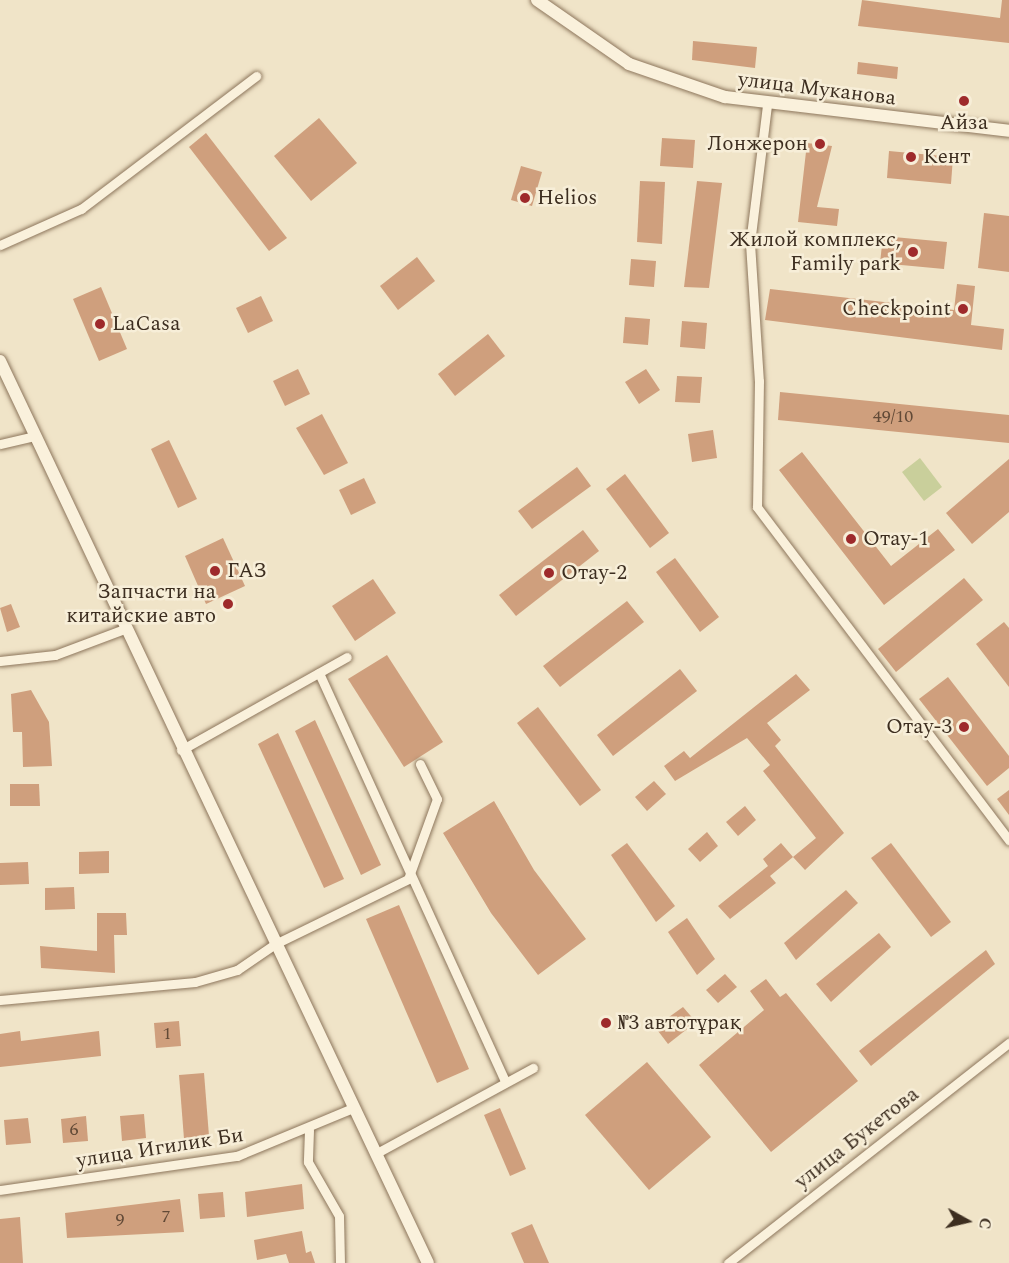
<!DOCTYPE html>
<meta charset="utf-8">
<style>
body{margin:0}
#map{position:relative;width:1009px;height:1263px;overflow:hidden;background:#f0e4c8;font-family:Spectral,serif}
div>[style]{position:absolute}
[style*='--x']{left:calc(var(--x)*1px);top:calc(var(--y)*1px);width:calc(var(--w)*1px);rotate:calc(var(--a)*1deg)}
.green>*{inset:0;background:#c9cf9b}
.building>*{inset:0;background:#cf9f7d}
.roads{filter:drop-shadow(0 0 2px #8d765c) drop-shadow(0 0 2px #8d765c)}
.minor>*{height:9px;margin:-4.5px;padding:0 4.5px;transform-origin:4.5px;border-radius:4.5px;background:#faf1dc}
.secondary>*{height:12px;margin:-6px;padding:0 6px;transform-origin:6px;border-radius:6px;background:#faf1dc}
.dots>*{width:16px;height:16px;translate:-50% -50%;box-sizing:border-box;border:3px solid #f7eed8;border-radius:50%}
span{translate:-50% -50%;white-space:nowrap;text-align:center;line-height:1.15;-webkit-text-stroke:5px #f7eed8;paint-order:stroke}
.number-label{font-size:18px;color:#624a37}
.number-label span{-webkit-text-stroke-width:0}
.street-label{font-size:21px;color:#3d2e20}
.poi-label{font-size:21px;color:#3d2e20}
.right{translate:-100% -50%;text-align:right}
.left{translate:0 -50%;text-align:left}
.north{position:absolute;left:937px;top:1191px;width:60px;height:60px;-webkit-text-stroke:4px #f7eed8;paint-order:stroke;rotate:98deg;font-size:16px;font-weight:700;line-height:24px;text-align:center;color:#3d2e20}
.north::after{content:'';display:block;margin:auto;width:21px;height:27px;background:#3d2e20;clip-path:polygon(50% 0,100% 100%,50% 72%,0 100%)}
</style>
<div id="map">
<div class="green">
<div style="clip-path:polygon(920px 458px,942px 487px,924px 501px,902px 472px)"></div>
</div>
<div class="building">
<div style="clip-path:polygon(862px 0,1000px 18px,1002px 0,1009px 0,1009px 43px,858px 26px)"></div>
<div style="clip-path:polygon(693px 41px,757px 47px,755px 68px,692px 60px)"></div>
<div style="clip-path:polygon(858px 62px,898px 67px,897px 79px,857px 74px)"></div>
<div style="clip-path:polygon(319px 118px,357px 163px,311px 201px,274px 156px)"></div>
<div style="clip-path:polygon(206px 133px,287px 238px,269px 251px,189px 147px)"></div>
<div style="clip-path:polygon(662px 138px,695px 140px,693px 168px,660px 166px)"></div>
<div style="clip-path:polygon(807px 143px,832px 146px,817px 207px,839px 209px,837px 226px,798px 222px)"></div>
<div style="clip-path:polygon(889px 151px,953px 157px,951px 184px,887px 178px)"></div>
<div style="clip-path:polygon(521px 166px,542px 172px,532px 206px,511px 200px)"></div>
<div style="clip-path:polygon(640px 181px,665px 182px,662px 244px,637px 242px)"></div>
<div style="clip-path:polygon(697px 181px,722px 183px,709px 288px,684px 287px)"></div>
<div style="clip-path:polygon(984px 213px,1009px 216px,1009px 272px,978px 268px)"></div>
<div style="clip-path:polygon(883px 236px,947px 242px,944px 269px,880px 263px)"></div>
<div style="clip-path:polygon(417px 257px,435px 281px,398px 310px,380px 286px)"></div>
<div style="clip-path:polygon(631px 259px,656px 261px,654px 287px,629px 285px)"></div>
<div style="clip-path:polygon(957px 284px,975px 286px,971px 325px,1004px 329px,1002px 350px,765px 320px,770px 289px,954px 310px)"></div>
<div style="clip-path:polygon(101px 287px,127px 349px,99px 361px,73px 299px)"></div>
<div style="clip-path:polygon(261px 296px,273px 321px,248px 333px,236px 308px)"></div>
<div style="clip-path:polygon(625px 317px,650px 319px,648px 345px,623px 343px)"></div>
<div style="clip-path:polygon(682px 321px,707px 323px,705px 349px,680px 347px)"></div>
<div style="clip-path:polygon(488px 334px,505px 356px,455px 396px,438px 374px)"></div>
<div style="clip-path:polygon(298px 369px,310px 394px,285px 406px,273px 381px)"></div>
<div style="clip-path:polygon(646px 369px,660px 390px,639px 404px,625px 382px)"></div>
<div style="clip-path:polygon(677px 376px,702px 377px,700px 403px,675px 402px)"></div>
<div style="clip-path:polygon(780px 392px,1009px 415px,1009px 443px,778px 420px)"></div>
<div style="clip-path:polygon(322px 414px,348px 463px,324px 475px,296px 428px)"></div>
<div style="clip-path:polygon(713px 430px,717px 458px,692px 462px,688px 434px)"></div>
<div style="clip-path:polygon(169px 440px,197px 499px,178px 508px,151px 449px)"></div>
<div style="clip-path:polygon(802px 452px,891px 566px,938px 529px,955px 550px,884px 605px,779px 470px)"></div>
<div style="clip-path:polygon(1009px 459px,1009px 512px,972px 544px,946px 513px)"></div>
<div style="clip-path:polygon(577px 467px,591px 486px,532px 529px,518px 511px)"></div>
<div style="clip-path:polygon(625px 474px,669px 533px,650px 548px,606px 489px)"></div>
<div style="clip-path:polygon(364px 478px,376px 503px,351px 515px,339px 490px)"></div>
<div style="clip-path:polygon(583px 530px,599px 551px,516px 616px,499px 595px)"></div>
<div style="clip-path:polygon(223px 538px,245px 586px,206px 604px,185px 556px)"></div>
<div style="clip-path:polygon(675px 558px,719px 617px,700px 632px,656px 572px)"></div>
<div style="clip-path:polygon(964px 578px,983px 600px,896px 672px,878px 649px)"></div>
<div style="clip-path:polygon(373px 579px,396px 613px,355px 641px,332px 606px)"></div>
<div style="clip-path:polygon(627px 601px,644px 622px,560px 687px,543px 666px)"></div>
<div style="clip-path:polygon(11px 604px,20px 627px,7px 632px,0 608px)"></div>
<div style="clip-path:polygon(1004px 622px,1009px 628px,1009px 687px,976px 644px)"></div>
<div style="clip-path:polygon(387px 655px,443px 742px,404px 767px,348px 679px)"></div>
<div style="clip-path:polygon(680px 669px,697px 691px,613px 756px,597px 735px)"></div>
<div style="clip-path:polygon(796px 674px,810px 690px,767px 723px,781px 740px,775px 746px,844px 833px,805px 870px,793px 857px,816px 838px,763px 771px,770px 765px,747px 738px,675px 781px,664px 766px,684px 751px,690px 758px)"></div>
<div style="clip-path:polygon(948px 677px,1009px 756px,1009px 768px,987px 786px,919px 699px)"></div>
<div style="clip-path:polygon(31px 690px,49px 722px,52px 766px,23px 767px,22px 732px,13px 732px,11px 694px)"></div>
<div style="clip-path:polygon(538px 707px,601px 790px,580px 806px,517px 723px)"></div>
<div style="clip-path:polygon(315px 720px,381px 865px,361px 875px,295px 731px)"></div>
<div style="clip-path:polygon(278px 733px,344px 879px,324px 888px,258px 744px)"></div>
<div style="clip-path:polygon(654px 781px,666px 794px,647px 811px,635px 797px)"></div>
<div style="clip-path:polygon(10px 784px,39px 784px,40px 806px,10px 806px)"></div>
<div style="clip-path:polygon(1009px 790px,1009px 815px,997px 799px)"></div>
<div style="clip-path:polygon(494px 801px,534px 870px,586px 939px,538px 975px,491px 913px,443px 833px)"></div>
<div style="clip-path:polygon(745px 806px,756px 820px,738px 836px,726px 822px)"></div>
<div style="clip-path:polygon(707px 832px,718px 846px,700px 862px,688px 849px)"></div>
<div style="clip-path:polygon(627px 843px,675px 906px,656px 922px,611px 855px)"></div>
<div style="clip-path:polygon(781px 843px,793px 857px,770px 876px,776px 883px,730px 919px,718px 906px,768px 866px,763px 859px)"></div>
<div style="clip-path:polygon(891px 843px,951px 922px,931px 937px,871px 858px)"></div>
<div style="clip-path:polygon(109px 851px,109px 873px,79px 874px,79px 852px)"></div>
<div style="clip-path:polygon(28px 862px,29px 884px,0 885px,0 863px)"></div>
<div style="clip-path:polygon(74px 887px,75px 909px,45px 910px,45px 888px)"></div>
<div style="clip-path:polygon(846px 890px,858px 903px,796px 960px,784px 943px)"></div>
<div style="clip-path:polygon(399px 905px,469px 1069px,437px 1083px,366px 919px)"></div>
<div style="clip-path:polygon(97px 913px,126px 913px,127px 935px,114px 935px,115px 973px,41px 968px,40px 946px,97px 951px)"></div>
<div style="clip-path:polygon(687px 918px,715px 959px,697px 975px,668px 932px)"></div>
<div style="clip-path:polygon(879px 933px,891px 947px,831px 1002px,816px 984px)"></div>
<div style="clip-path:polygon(986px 950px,995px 964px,871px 1066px,859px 1051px)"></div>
<div style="clip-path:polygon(725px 974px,737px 987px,718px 1003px,706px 990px)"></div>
<div style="clip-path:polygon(766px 979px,780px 997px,786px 993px,858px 1081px,771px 1152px,699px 1065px,764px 1010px,750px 991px)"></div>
<div style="clip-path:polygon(683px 1007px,696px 1022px,668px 1044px,655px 1027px)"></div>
<div style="clip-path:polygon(179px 1021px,181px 1046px,156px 1048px,154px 1023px)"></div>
<div style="clip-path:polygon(20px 1031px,21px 1041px,99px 1031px,101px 1056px,0 1067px,0 1034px)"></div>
<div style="clip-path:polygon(647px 1062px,711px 1137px,649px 1190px,585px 1115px)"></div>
<div style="clip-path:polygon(204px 1073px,209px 1136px,184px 1139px,179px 1075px)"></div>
<div style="clip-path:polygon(500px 1108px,526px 1169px,510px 1176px,484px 1115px)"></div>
<div style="clip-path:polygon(144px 1114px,146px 1138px,122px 1141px,120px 1116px)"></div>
<div style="clip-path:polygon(86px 1116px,88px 1141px,63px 1143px,61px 1119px)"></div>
<div style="clip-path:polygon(28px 1118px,31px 1143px,6px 1145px,4px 1120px)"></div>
<div style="clip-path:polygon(302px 1184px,304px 1209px,247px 1217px,245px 1192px)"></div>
<div style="clip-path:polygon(223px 1192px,225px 1217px,200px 1219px,198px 1194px)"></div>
<div style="clip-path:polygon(180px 1199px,184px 1232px,67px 1238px,65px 1213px)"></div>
<div style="clip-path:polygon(20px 1217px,23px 1263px,0 1263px,0 1219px)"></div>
<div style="clip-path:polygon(532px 1224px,549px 1263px,524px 1263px,511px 1233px)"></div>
<div style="clip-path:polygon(302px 1231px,306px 1253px,311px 1251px,315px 1263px,289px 1263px,286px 1254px,257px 1260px,254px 1240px)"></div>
</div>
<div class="roads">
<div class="minor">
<div style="--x:767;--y:105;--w:139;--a:97"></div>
<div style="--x:750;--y:243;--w:138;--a:86.3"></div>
<div style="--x:759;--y:381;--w:126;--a:90.9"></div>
<div style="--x:757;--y:507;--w:418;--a:52.9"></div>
<div style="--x:0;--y:245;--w:89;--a:-24"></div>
<div style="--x:81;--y:209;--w:220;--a:-37.2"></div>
<div style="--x:0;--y:444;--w:36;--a:-13"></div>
<div style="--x:0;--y:661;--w:55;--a:-6.2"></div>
<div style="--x:55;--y:655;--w:74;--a:-20.6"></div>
<div style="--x:319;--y:673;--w:446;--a:65.5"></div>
<div style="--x:181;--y:750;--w:190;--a:-29.3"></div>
<div style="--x:0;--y:1000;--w:196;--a:-5.3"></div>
<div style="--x:195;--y:982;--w:44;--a:-15.9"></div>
<div style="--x:237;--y:970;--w:46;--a:-34.4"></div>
<div style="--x:275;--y:944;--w:148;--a:-26"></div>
<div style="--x:408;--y:879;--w:85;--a:-70.1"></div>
<div style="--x:437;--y:799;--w:39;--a:-116"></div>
<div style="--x:309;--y:1130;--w:32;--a:92"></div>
<div style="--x:308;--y:1162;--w:62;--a:60.1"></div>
<div style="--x:339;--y:1216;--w:47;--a:88.8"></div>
<div style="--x:375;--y:1154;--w:180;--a:-28.6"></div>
<div style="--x:0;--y:1190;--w:239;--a:-8.2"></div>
<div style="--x:237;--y:1156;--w:126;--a:-22.5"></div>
<div style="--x:728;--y:1263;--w:357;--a:-38.1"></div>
</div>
<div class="secondary">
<div style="--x:537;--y:0;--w:112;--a:34.8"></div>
<div style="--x:629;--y:64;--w:102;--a:19"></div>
<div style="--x:725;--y:97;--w:286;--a:6.8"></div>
<div style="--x:0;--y:361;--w:998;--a:64.62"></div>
</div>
</div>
<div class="dots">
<div style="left:964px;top:101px;background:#9e2a2b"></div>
<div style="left:820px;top:144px;background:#9e2a2b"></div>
<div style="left:911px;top:157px;background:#9e2a2b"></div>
<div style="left:525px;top:198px;background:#9e2a2b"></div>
<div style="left:913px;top:252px;background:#9e2a2b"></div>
<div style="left:963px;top:309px;background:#9e2a2b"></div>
<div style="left:100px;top:324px;background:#9e2a2b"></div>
<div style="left:851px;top:539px;background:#9e2a2b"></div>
<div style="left:215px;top:571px;background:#9e2a2b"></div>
<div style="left:549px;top:573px;background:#9e2a2b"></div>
<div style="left:228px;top:604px;background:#9e2a2b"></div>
<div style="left:964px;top:727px;background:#9e2a2b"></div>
<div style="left:606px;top:1023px;background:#9e2a2b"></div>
</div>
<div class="number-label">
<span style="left:893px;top:417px">49/10</span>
<span style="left:167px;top:1034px">1</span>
<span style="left:74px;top:1130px">6</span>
<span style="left:166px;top:1217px">7</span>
<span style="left:120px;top:1220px">9</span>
</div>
<div class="street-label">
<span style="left:817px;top:89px;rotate:7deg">улица Муканова</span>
<span style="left:857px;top:1138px;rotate:-38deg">улица Букетова</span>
<span style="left:160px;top:1148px;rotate:-9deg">улица Игилик Би</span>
</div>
<div class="poi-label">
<span style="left:964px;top:123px">Айза</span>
<span class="right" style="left:808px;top:144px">Лонжерон</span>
<span class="left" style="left:923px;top:157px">Кент</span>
<span class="left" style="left:537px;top:198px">Helios</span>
<span class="right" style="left:901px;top:252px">Жилой комплекс,<br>Family park</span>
<span class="right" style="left:951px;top:309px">Checkpoint</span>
<span class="left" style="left:112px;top:324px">LaCasa</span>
<span class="left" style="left:863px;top:539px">Отау-1</span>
<span class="left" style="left:227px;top:571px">ГАЗ</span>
<span class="left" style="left:561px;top:573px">Отау-2</span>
<span class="right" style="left:216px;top:604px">Запчасти на<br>китайские авто</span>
<span class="right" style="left:952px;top:727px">Отау-3</span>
<span class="left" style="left:618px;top:1023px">№3 автотұрақ</span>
</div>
<div class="north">С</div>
</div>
